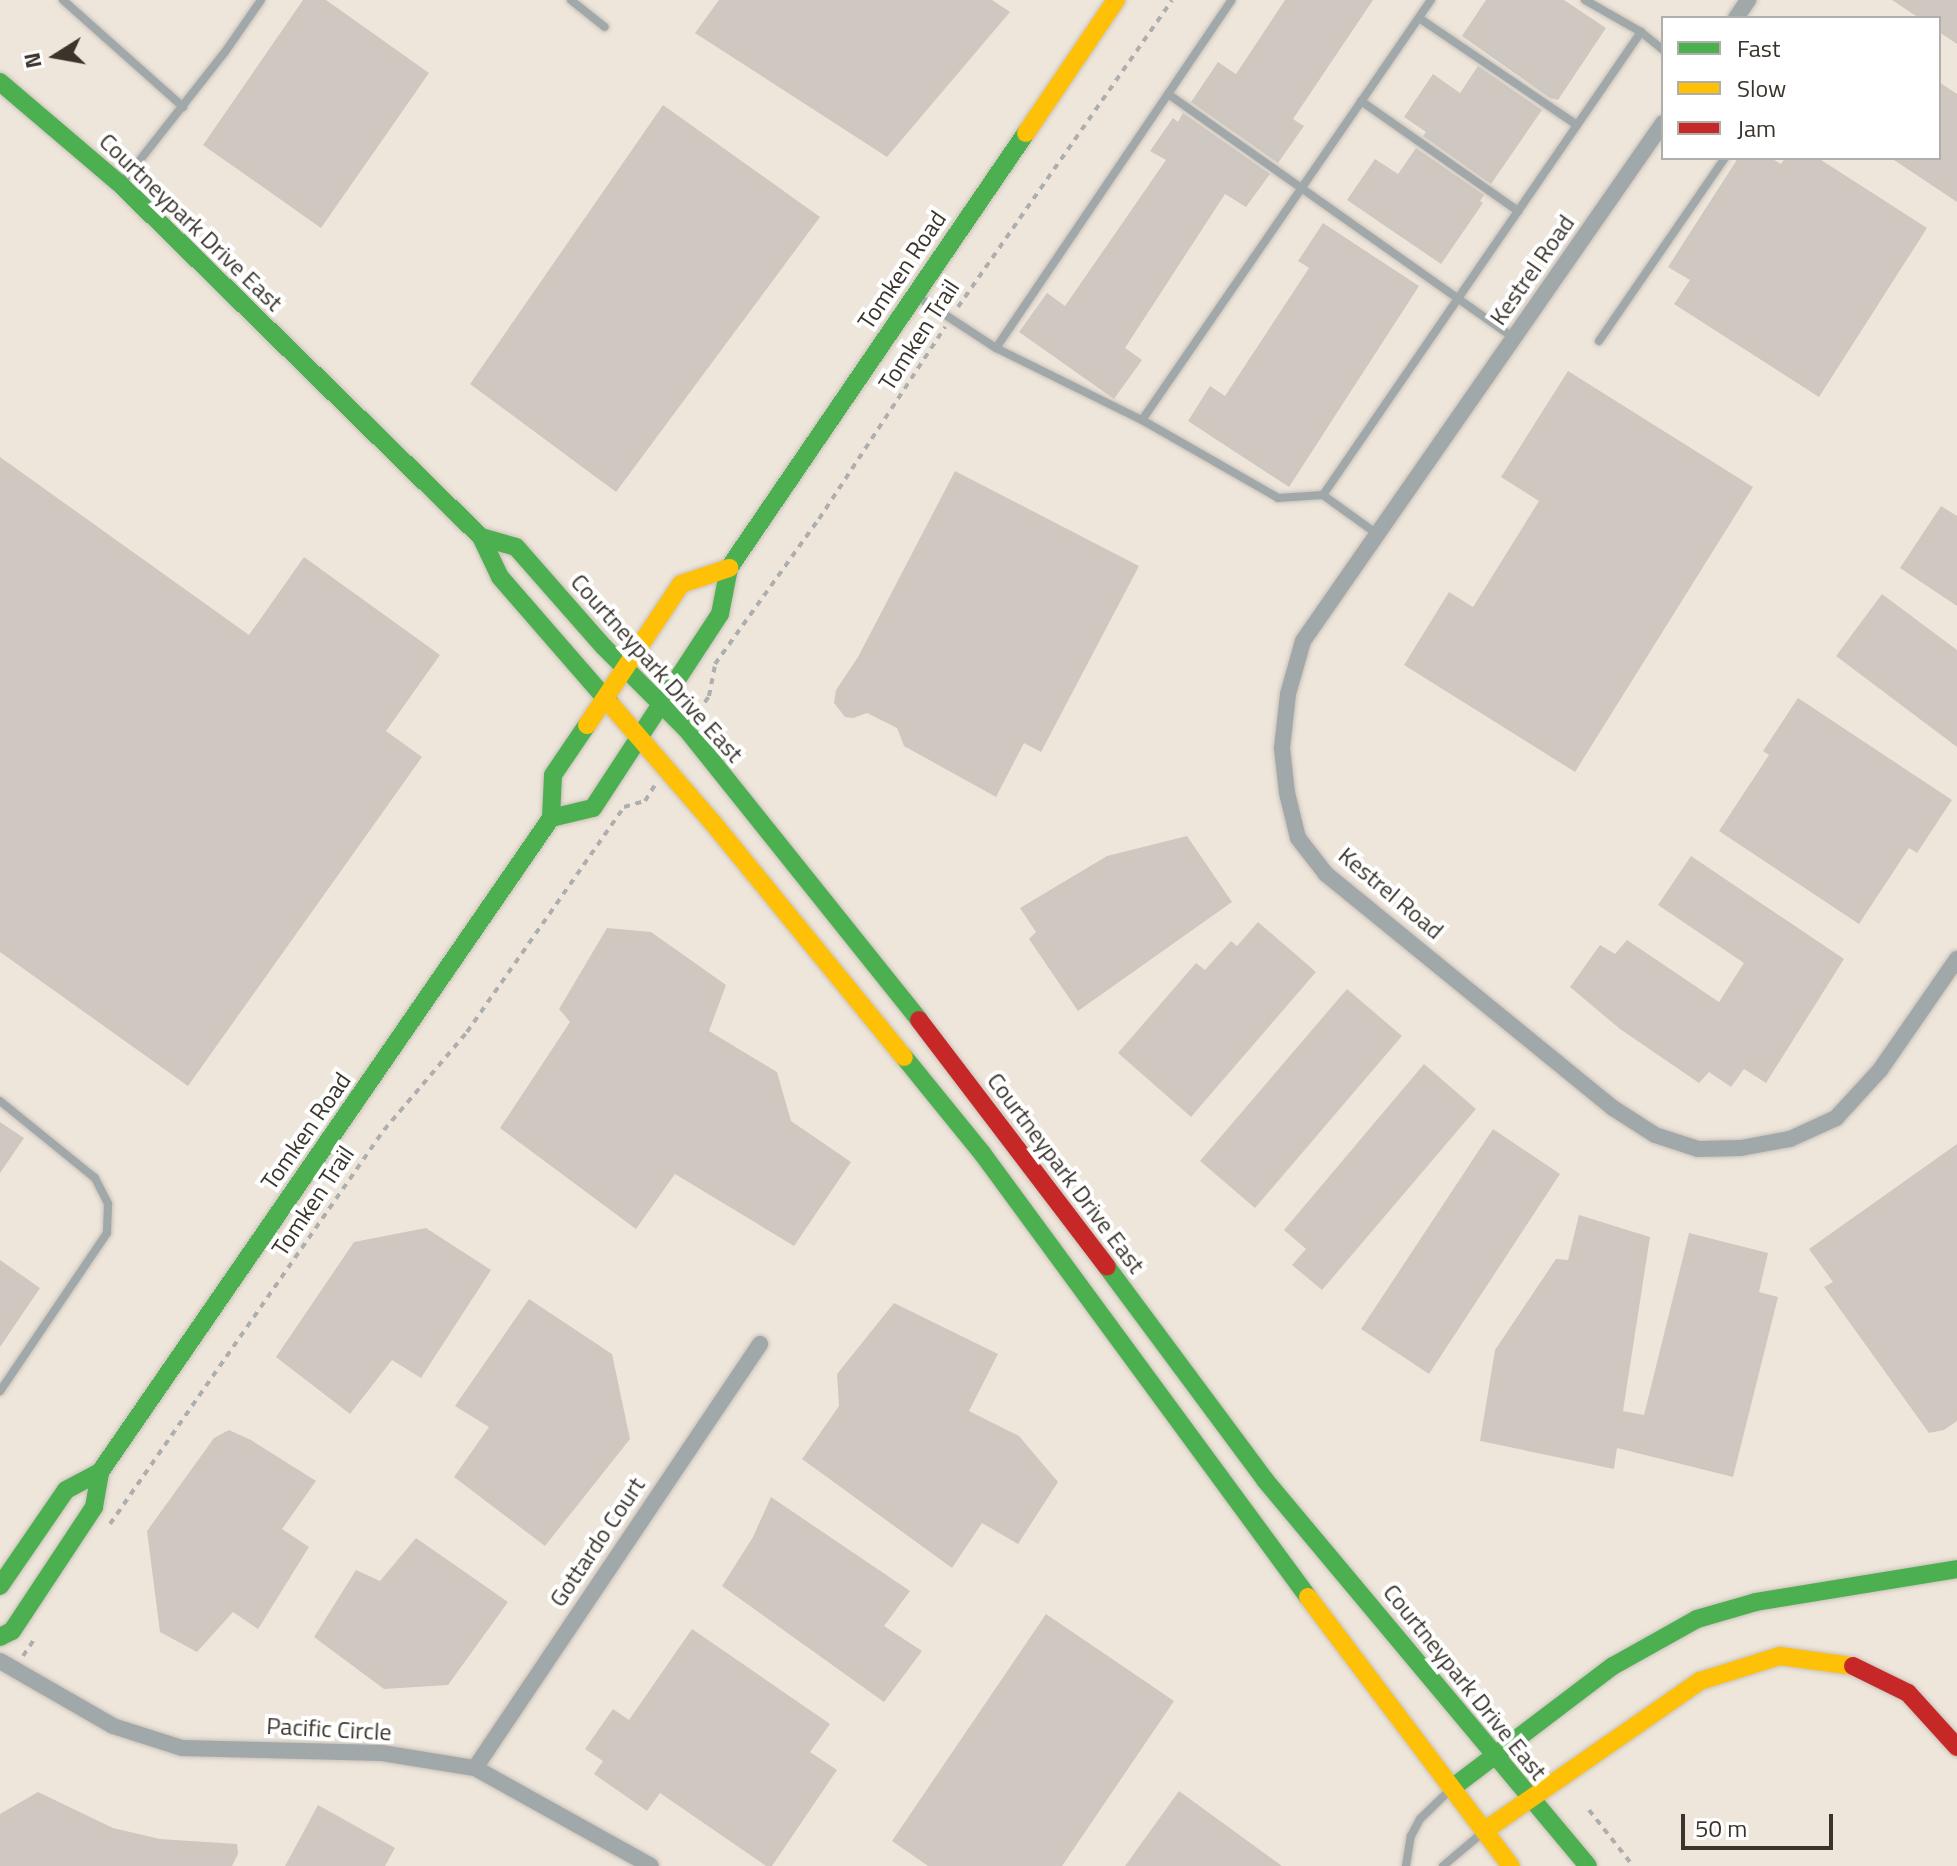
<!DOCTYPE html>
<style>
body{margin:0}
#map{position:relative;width:1957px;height:1866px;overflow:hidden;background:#efe6db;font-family:"Titillium Web",sans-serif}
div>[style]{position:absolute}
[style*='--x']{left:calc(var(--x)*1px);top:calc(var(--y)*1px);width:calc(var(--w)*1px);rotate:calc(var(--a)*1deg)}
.building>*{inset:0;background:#cfc8c0}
.path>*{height:4px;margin-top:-2px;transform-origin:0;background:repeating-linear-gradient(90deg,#adafae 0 6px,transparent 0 12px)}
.roads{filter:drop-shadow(0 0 2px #c9c2ba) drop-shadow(0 0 2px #c9c2ba)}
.lane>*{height:8px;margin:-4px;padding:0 4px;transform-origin:4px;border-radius:4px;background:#a0a8aa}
.street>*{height:16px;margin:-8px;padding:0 8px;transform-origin:8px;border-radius:8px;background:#a0a8aa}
.fast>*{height:18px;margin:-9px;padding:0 9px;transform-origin:9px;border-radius:9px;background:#4caf50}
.slow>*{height:18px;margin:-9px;padding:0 9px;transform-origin:9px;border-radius:9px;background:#ffc107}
.jam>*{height:18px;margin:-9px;padding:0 9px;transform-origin:9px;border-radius:9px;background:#c62828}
span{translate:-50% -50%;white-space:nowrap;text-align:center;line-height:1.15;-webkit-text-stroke:8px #fff;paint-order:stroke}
.street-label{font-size:24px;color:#3a342c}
.legend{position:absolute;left:1661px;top:16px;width:280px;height:144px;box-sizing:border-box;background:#fff;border:2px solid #b0aeab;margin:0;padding:10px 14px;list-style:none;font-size:24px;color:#3a342c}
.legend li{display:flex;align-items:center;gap:16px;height:40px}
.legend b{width:40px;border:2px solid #b0aeab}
.north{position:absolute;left:16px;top:16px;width:80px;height:80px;-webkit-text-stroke:6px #fff;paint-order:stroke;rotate:259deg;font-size:22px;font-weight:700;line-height:32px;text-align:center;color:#3a342c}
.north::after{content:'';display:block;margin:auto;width:28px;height:36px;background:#3a342c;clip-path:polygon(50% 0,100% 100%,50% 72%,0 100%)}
.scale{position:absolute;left:1681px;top:1814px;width:152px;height:36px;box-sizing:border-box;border:4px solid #3a342c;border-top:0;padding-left:10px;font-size:24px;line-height:28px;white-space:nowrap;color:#3a342c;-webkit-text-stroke:6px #fff;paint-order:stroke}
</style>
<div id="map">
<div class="building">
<div style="clip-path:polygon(303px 0,326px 0,429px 73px,321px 228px,203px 145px)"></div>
<div style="clip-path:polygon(719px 0,992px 0,1010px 12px,887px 157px,695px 33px)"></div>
<div style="clip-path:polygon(1285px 0,1373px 0,1293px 119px,1304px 126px,1278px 163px,1191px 102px,1218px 62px,1236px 74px)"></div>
<div style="clip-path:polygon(1486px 0,1564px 0,1606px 28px,1558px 100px,1550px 98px,1462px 36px)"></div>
<div style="clip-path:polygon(1892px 0,1957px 0,1957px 44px,1939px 32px,1939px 18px,1919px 18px)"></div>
<div style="clip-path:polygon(1478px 66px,1542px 110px,1491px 184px,1423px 136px,1426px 132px,1404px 117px,1433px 74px,1460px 93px)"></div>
<div style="clip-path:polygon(1939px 82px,1957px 94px,1957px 202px,1891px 158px,1939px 158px)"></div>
<div style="clip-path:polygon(663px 105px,820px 217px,616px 492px,470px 384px)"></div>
<div style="clip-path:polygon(1183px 113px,1270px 174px,1246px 207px,1225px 194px,1125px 348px,1142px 360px,1114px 399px,1019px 332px,1047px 293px,1065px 306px,1166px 160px,1150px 151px,1173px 118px,1178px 122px)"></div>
<div style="clip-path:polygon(1416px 148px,1484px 195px,1480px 201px,1483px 203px,1441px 264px,1347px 200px,1375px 159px,1398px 174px)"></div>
<div style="clip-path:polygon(1738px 158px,1771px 158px,1781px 164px,1785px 158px,1818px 158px,1927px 228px,1819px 397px,1674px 304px,1690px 280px,1668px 267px)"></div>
<div style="clip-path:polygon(1323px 223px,1419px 286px,1289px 487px,1188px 421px,1210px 386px,1225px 396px,1309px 268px,1298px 261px)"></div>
<div style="clip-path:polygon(1568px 371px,1753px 487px,1575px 772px,1404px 665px,1449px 592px,1473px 607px,1539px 501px,1501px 477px)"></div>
<div style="clip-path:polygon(0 457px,249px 635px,304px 557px,440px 655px,386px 731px,422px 757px,188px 1086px,0 952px)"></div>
<div style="clip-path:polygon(955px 471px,1139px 566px,1041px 752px,1024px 743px,996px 797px,904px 746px,897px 728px,867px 713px,853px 718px,845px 717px,834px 703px,836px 690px,858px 657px)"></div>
<div style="clip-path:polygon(1941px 506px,1957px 516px,1957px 606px,1900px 568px)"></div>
<div style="clip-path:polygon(1882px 594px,1957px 650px,1957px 747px,1836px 656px)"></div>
<div style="clip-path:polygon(1798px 698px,1952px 800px,1917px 853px,1909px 848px,1859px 924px,1719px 831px,1769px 755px,1763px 751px)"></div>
<div style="clip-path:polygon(1187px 836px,1232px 902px,1078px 1011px,1029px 939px,1036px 932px,1020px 908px,1107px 856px)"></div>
<div style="clip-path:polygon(1691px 856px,1844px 959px,1766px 1083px,1744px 1069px,1731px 1087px,1709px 1072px,1699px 1083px,1620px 1029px,1570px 987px,1600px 945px,1615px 954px,1627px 940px,1719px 1002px,1744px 963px,1658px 905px)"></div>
<div style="clip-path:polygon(1258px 922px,1316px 972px,1191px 1117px,1118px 1053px,1196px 963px,1205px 970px,1231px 941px,1237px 946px)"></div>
<div style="clip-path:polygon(607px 928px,651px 932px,726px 985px,709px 1031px,777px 1072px,791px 1121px,851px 1162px,794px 1246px,675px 1174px,636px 1229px,500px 1128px,570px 1022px,559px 1009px)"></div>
<div style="clip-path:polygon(1347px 989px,1402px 1036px,1255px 1208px,1200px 1161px)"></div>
<div style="clip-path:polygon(1424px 1064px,1476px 1109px,1322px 1290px,1292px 1265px,1306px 1249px,1284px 1230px)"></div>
<div style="clip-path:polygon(0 1122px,24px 1138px,0 1173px)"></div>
<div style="clip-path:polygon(1493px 1129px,1560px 1174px,1429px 1374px,1361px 1329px)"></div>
<div style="clip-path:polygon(1957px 1144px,1957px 1421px,1944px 1430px,1929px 1433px,1824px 1287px,1833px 1282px,1809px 1249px)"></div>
<div style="clip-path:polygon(1579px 1215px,1650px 1237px,1623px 1411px,1644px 1415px,1689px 1233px,1768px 1253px,1759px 1292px,1778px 1297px,1733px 1477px,1617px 1448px,1614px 1469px,1480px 1441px,1495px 1350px,1556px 1259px,1568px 1260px)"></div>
<div style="clip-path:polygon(426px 1228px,491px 1270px,421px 1378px,392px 1360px,350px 1414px,276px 1357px,354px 1242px)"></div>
<div style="clip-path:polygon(0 1260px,40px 1288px,0 1347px)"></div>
<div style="clip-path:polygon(529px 1299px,612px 1354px,630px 1439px,545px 1546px,454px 1477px,489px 1427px,455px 1406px)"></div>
<div style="clip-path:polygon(894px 1303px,998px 1354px,969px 1411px,1019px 1436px,1058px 1482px,1018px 1544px,982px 1523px,952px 1568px,802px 1459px,839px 1406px,837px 1374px)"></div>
<div style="clip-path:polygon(229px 1430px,251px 1440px,316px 1481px,282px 1529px,309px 1547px,258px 1629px,233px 1612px,197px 1652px,160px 1632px,147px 1531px,214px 1438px)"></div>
<div style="clip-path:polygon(771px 1497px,910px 1591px,884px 1626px,922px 1651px,884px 1702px,722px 1586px,753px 1537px)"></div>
<div style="clip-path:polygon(416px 1538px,508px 1602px,448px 1685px,384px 1689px,314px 1637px,356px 1570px,380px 1581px)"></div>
<div style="clip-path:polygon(1046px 1614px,1174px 1701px,1062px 1866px,928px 1866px,892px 1841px)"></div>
<div style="clip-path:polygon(692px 1629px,830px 1724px,810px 1752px,837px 1770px,772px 1866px,766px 1866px,660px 1793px,647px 1811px,594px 1774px,603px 1761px,585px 1749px,613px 1709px,629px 1720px)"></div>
<div style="clip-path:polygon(1179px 1791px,1282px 1866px,1125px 1866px)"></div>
<div style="clip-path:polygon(38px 1792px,113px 1828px,160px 1839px,237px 1844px,238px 1854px,232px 1866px,0 1866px,0 1814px)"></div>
<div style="clip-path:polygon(318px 1805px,395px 1848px,385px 1866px,285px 1866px)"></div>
</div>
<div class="path">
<div style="--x:958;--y:307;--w:374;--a:-55.1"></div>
<div style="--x:698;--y:712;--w:19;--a:-55"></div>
<div style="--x:709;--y:696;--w:33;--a:-79"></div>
<div style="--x:715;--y:664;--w:178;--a:-54.4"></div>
<div style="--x:819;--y:519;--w:230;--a:-56.7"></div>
<div style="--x:110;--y:1524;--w:480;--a:-55.2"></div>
<div style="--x:384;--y:1130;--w:128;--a:-49.7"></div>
<div style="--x:467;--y:1032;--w:274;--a:-55.1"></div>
<div style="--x:624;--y:807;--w:22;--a:-16"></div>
<div style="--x:645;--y:801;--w:19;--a:-58"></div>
<div style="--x:23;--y:1656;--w:23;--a:-56"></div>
<div style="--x:1589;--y:1810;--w:71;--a:51.8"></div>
</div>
<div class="roads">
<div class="lane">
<div style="--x:63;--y:0;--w:161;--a:41.7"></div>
<div style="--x:571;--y:0;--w:43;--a:38.5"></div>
<div style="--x:1585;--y:0;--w:64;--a:29.7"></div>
<div style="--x:1641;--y:32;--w:28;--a:39"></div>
<div style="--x:1419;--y:18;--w:191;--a:34.1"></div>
<div style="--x:1168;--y:94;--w:422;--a:35.2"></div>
<div style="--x:1361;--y:101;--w:192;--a:35"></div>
<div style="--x:121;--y:184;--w:168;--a:-51.8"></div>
<div style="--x:225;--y:52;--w:63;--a:-55.3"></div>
<div style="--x:915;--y:295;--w:97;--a:33.2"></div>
<div style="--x:996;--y:348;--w:163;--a:26.3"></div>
<div style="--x:1142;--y:420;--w:157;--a:29.8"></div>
<div style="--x:1278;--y:498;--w:45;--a:-3.8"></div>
<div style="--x:1323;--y:495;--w:67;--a:35.8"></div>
<div style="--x:1599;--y:341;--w:222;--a:-55.5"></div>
<div style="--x:996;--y:348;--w:420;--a:-55.9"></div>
<div style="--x:1142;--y:420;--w:510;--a:-55.47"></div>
<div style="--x:1323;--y:495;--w:562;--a:-55.52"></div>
<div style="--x:0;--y:1101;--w:122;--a:39"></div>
<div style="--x:95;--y:1178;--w:29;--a:63"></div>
<div style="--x:108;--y:1204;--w:29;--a:92"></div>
<div style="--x:107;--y:1233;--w:191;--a:124.1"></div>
<div style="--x:1406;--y:1866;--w:30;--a:-81"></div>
<div style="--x:1411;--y:1836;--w:19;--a:-62"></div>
<div style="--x:1420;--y:1819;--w:40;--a:-44"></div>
<div style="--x:1443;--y:1866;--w:51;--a:-40.2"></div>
</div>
<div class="street">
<div style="--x:1736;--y:18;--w:22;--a:-56"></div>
<div style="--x:1663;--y:123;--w:631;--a:124.8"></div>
<div style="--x:1303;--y:641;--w:55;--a:105.8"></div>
<div style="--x:1288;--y:694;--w:54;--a:96.3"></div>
<div style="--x:1282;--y:748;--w:45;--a:83.7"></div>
<div style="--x:1287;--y:793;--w:46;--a:76.3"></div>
<div style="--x:1298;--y:838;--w:46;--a:52.1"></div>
<div style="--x:1326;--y:874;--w:370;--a:39.2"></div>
<div style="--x:1613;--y:1108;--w:50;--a:32.7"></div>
<div style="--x:1655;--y:1135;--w:45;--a:18"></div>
<div style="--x:1698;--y:1149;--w:43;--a:-1.3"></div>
<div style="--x:1741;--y:1148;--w:50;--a:-10.4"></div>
<div style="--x:1790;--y:1139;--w:51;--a:-24.5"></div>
<div style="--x:1836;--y:1118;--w:65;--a:-47.5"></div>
<div style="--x:1880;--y:1070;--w:135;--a:-55.3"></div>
<div style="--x:0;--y:1661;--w:130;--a:29.9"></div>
<div style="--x:113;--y:1726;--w:72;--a:17.7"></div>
<div style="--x:182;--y:1748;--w:200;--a:1.4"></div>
<div style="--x:382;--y:1753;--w:94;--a:9.2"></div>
<div style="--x:475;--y:1768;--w:201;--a:29.1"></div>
<div style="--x:475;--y:1768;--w:511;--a:-56.09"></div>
</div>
<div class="fast">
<div style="--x:0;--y:82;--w:157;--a:40.4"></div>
<div style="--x:120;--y:184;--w:505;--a:44.36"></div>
<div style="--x:481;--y:537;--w:44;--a:64.6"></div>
<div style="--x:500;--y:577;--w:171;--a:49"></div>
<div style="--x:481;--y:537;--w:36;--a:16"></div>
<div style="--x:516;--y:547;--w:133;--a:48.7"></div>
<div style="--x:604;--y:647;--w:117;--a:45"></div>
<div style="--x:687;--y:730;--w:371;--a:51.3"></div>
<div style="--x:551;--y:818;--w:43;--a:-13.4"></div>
<div style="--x:593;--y:808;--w:232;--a:-56.8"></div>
<div style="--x:720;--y:614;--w:47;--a:-78.9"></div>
<div style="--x:729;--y:568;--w:527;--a:-55.68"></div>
<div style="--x:904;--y:1057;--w:124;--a:50.9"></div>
<div style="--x:982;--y:1153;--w:551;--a:53.71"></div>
<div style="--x:1107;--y:1267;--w:265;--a:53.4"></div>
<div style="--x:1265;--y:1480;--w:503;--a:50.08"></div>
<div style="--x:0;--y:1586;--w:116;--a:-55.5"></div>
<div style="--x:66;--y:1490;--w:38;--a:-28"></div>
<div style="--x:0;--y:1637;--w:13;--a:-27"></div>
<div style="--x:12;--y:1631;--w:149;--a:-56.5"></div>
<div style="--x:94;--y:1507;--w:36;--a:-80"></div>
<div style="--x:100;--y:1472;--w:794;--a:-55.41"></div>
<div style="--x:551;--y:818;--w:43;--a:-87.3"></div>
<div style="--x:553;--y:775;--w:60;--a:-55.8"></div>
<div style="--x:1452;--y:1788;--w:202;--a:-37.2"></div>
<div style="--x:1613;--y:1666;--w:96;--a:-29.2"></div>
<div style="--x:1697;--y:1619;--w:61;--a:-16.1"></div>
<div style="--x:1756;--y:1602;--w:204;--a:-9.3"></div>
</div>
<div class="slow">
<div style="--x:1026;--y:133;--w:161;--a:-55.9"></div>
<div style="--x:612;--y:706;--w:155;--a:49.2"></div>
<div style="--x:713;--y:823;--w:302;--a:50.8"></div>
<div style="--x:587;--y:725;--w:169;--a:-56.3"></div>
<div style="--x:681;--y:584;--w:51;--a:-18.4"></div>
<div style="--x:1308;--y:1597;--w:337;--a:53"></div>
<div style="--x:1484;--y:1831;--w:263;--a:-34.8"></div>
<div style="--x:1700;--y:1681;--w:84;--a:-17.4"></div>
<div style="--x:1780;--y:1656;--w:74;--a:7.8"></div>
</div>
<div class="jam">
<div style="--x:919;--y:1020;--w:310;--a:52.7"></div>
<div style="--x:1853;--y:1666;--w:61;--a:26.1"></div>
<div style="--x:1908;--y:1693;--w:73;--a:47.8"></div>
</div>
</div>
<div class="street-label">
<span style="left:191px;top:222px;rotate:44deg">Courtneypark Drive East</span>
<span style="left:902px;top:270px;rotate:-56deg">Tomken Road</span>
<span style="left:1532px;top:270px;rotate:-55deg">Kestrel Road</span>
<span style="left:919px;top:335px;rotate:-57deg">Tomken Trail</span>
<span style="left:657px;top:668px;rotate:48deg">Courtneypark Drive East</span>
<span style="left:1391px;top:893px;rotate:40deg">Kestrel Road</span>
<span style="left:306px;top:1131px;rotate:-55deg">Tomken Road</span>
<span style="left:1066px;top:1173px;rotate:53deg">Courtneypark Drive East</span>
<span style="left:313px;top:1201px;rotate:-56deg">Tomken Trail</span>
<span style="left:597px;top:1542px;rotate:-56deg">Gottardo Court</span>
<span style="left:1465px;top:1682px;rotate:51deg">Courtneypark Drive East</span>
<span style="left:329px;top:1729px;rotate:3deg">Pacific Circle</span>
</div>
<ul class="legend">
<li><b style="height:10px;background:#4caf50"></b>Fast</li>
<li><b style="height:10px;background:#ffc107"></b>Slow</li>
<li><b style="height:10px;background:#c62828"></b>Jam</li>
</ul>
<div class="north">N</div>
<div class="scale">50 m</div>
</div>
